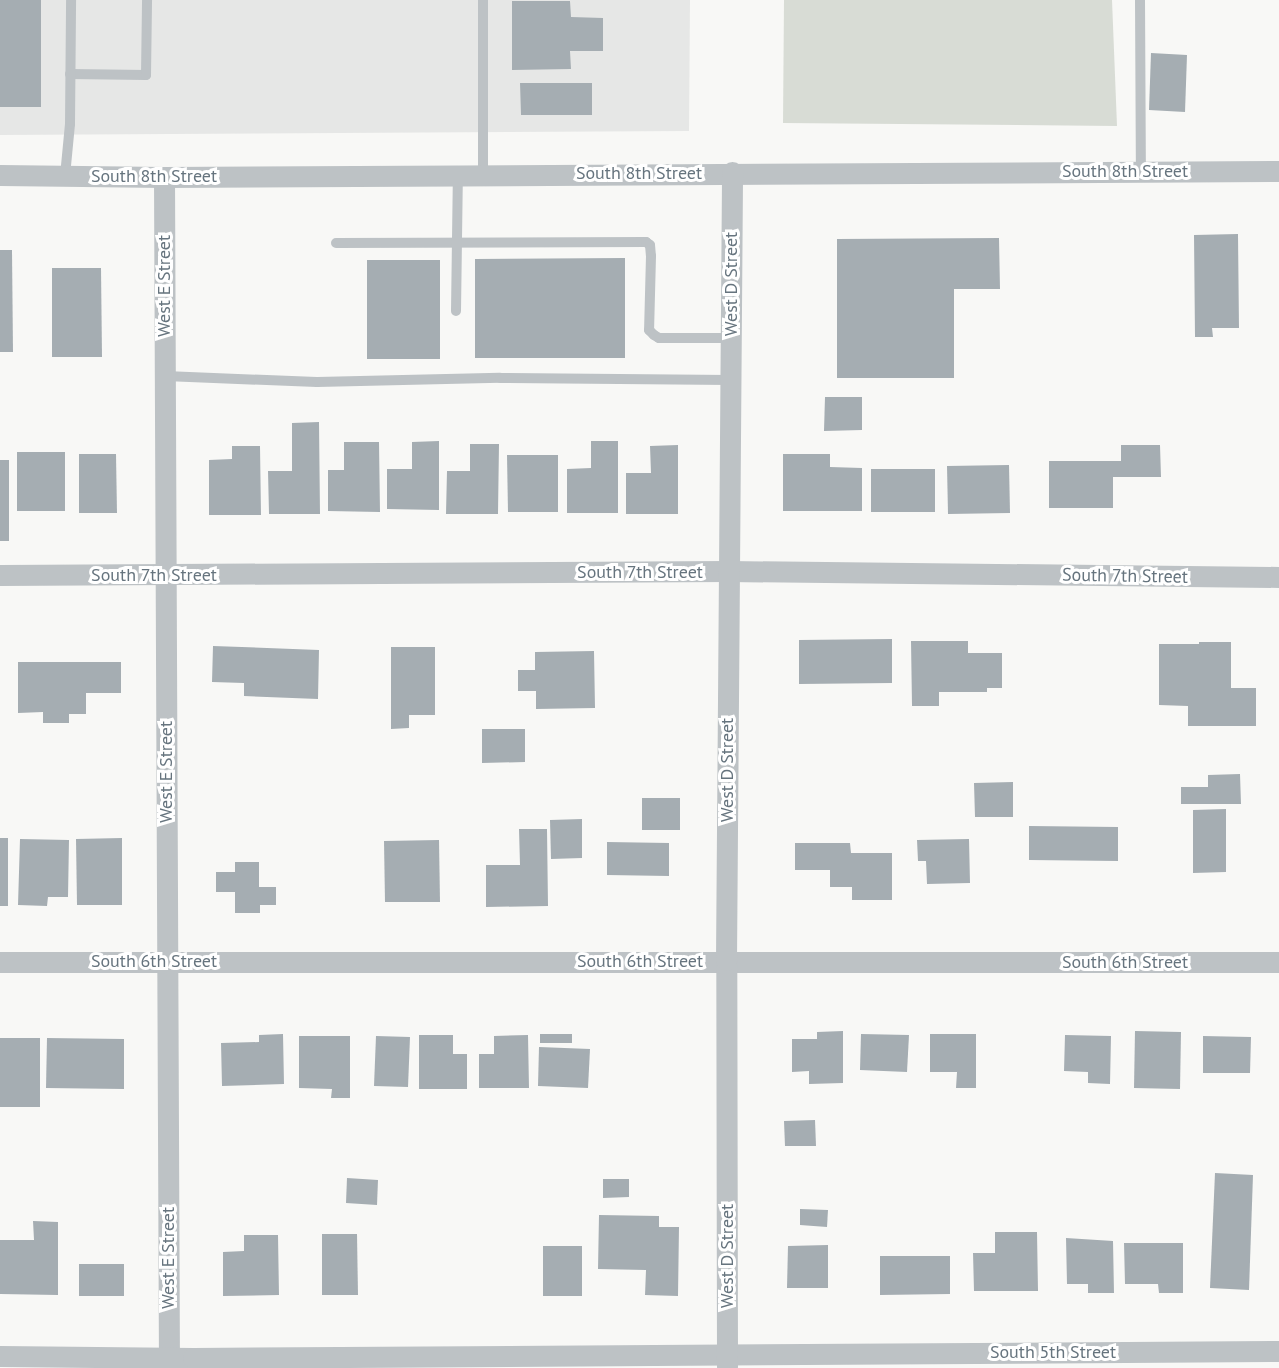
<!DOCTYPE html>
<style>
body{margin:0}
#map{position:relative;width:1279px;height:1368px;overflow:hidden;background:#f8f8f6;font-family:"PT Sans",sans-serif}
div>[style]{position:absolute}
[style*='--x']{left:calc(var(--x)*1px);top:calc(var(--y)*1px);width:calc(var(--w)*1px);rotate:calc(var(--a)*1deg)}
.built>*{inset:0;background:#e6e7e6}
.green>*{inset:0;background:#d8dcd5}
.building>*{inset:0;background:#a5adb2}
.service>*{height:10px;margin:-5px;padding:0 5px;transform-origin:5px;border-radius:5px;background:#bdc2c5}
.minor>*{height:21px;margin:-10.5px;padding:0 10.5px;transform-origin:10.5px;border-radius:10.5px;background:#bdc2c5}
span{translate:-50% -50%;white-space:nowrap;text-align:center;line-height:1.15;-webkit-text-stroke:6px #fff;paint-order:stroke}
.street-label{font-size:18px;color:#66747e}
</style>
<div id="map">
<div class="built">
<div style="clip-path:polygon(0 0,690px 0,689px 131px,0 135px)"></div>
</div>
<div class="green">
<div style="clip-path:polygon(784px 0,1112px 0,1117px 126px,783px 123px)"></div>
</div>
<div class="building">
<div style="clip-path:polygon(0 0,41px 0,41px 107px,0 107px)"></div>
<div style="clip-path:polygon(512px 1px,570px 1px,571px 17px,603px 18px,603px 51px,570px 51px,571px 69px,512px 70px)"></div>
<div style="clip-path:polygon(1151px 53px,1187px 55px,1185px 112px,1149px 110px)"></div>
<div style="clip-path:polygon(520px 83px,592px 83px,592px 115px,521px 115px)"></div>
<div style="clip-path:polygon(1238px 234px,1239px 328px,1212px 328px,1213px 337px,1195px 337px,1194px 235px)"></div>
<div style="clip-path:polygon(999px 238px,1000px 289px,954px 289px,954px 378px,837px 378px,837px 239px)"></div>
<div style="clip-path:polygon(0 250px,12px 250px,13px 352px,0 352px)"></div>
<div style="clip-path:polygon(625px 258px,625px 358px,475px 358px,475px 259px)"></div>
<div style="clip-path:polygon(367px 260px,440px 260px,440px 359px,367px 359px)"></div>
<div style="clip-path:polygon(52px 268px,101px 268px,102px 357px,52px 357px)"></div>
<div style="clip-path:polygon(825px 397px,862px 397px,862px 430px,824px 431px)"></div>
<div style="clip-path:polygon(319px 422px,320px 514px,269px 514px,268px 471px,292px 471px,292px 423px)"></div>
<div style="clip-path:polygon(439px 441px,439px 510px,387px 509px,387px 469px,412px 469px,412px 442px)"></div>
<div style="clip-path:polygon(591px 441px,618px 441px,618px 513px,567px 513px,567px 469px,591px 468px)"></div>
<div style="clip-path:polygon(344px 442px,379px 442px,380px 512px,328px 511px,328px 470px,344px 470px)"></div>
<div style="clip-path:polygon(470px 444px,499px 444px,498px 514px,446px 514px,447px 471px,470px 471px)"></div>
<div style="clip-path:polygon(678px 445px,678px 514px,626px 514px,626px 473px,651px 473px,650px 446px)"></div>
<div style="clip-path:polygon(1121px 445px,1160px 445px,1161px 477px,1113px 477px,1113px 508px,1049px 508px,1049px 461px,1121px 461px)"></div>
<div style="clip-path:polygon(232px 446px,260px 446px,261px 515px,209px 515px,209px 460px,232px 459px)"></div>
<div style="clip-path:polygon(17px 452px,65px 452px,65px 511px,17px 511px)"></div>
<div style="clip-path:polygon(79px 454px,116px 454px,117px 513px,79px 513px)"></div>
<div style="clip-path:polygon(783px 454px,830px 454px,830px 467px,862px 468px,862px 511px,783px 511px)"></div>
<div style="clip-path:polygon(507px 455px,558px 455px,558px 512px,508px 512px)"></div>
<div style="clip-path:polygon(0 460px,9px 460px,9px 541px,0 541px)"></div>
<div style="clip-path:polygon(1009px 465px,1010px 513px,948px 514px,947px 466px)"></div>
<div style="clip-path:polygon(871px 469px,935px 469px,935px 512px,871px 512px)"></div>
<div style="clip-path:polygon(892px 639px,892px 683px,799px 684px,799px 640px)"></div>
<div style="clip-path:polygon(911px 641px,968px 641px,968px 653px,1002px 653px,1002px 688px,987px 688px,987px 692px,939px 692px,939px 706px,912px 706px)"></div>
<div style="clip-path:polygon(1199px 642px,1231px 642px,1231px 688px,1256px 688px,1256px 726px,1188px 726px,1188px 706px,1159px 705px,1159px 644px,1199px 644px)"></div>
<div style="clip-path:polygon(213px 646px,319px 650px,318px 699px,244px 696px,244px 683px,212px 682px)"></div>
<div style="clip-path:polygon(391px 647px,435px 647px,435px 715px,409px 715px,409px 728px,391px 729px)"></div>
<div style="clip-path:polygon(594px 651px,595px 708px,536px 709px,536px 691px,518px 691px,518px 670px,535px 670px,535px 652px)"></div>
<div style="clip-path:polygon(18px 662px,121px 662px,121px 693px,86px 693px,86px 714px,69px 714px,69px 723px,43px 723px,43px 712px,18px 713px)"></div>
<div style="clip-path:polygon(482px 729px,525px 729px,525px 762px,482px 763px)"></div>
<div style="clip-path:polygon(1240px 774px,1241px 804px,1181px 804px,1181px 787px,1208px 787px,1208px 775px)"></div>
<div style="clip-path:polygon(1013px 782px,1013px 817px,975px 817px,974px 783px)"></div>
<div style="clip-path:polygon(642px 798px,680px 798px,680px 830px,642px 830px)"></div>
<div style="clip-path:polygon(1226px 809px,1226px 872px,1193px 873px,1193px 810px)"></div>
<div style="clip-path:polygon(582px 819px,582px 858px,551px 859px,550px 820px)"></div>
<div style="clip-path:polygon(1029px 826px,1118px 827px,1118px 861px,1029px 860px)"></div>
<div style="clip-path:polygon(519px 829px,547px 829px,548px 906px,486px 907px,486px 865px,520px 865px)"></div>
<div style="clip-path:polygon(0 838px,8px 838px,8px 906px,0 906px)"></div>
<div style="clip-path:polygon(122px 838px,122px 905px,77px 905px,76px 839px)"></div>
<div style="clip-path:polygon(20px 839px,69px 840px,68px 897px,48px 897px,47px 906px,18px 905px)"></div>
<div style="clip-path:polygon(969px 839px,970px 883px,927px 884px,926px 861px,918px 861px,917px 840px)"></div>
<div style="clip-path:polygon(439px 840px,440px 902px,385px 902px,384px 841px)"></div>
<div style="clip-path:polygon(607px 842px,669px 843px,669px 876px,607px 875px)"></div>
<div style="clip-path:polygon(795px 843px,850px 843px,851px 853px,892px 853px,892px 900px,852px 900px,852px 887px,830px 887px,830px 870px,795px 870px)"></div>
<div style="clip-path:polygon(235px 862px,259px 862px,259px 887px,276px 887px,276px 905px,260px 905px,260px 913px,235px 913px,235px 892px,216px 892px,216px 872px,235px 872px)"></div>
<div style="clip-path:polygon(843px 1031px,843px 1083px,809px 1084px,809px 1071px,792px 1072px,792px 1039px,817px 1039px,817px 1032px)"></div>
<div style="clip-path:polygon(1135px 1031px,1181px 1032px,1180px 1089px,1134px 1088px)"></div>
<div style="clip-path:polygon(283px 1034px,284px 1084px,222px 1086px,221px 1043px,259px 1042px,259px 1035px)"></div>
<div style="clip-path:polygon(540px 1034px,572px 1034px,572px 1043px,540px 1043px)"></div>
<div style="clip-path:polygon(861px 1034px,909px 1035px,907px 1072px,860px 1070px)"></div>
<div style="clip-path:polygon(930px 1034px,976px 1034px,976px 1088px,956px 1088px,957px 1072px,930px 1072px)"></div>
<div style="clip-path:polygon(419px 1035px,453px 1035px,453px 1054px,467px 1054px,467px 1089px,419px 1089px)"></div>
<div style="clip-path:polygon(528px 1035px,529px 1088px,479px 1088px,479px 1054px,494px 1054px,494px 1036px)"></div>
<div style="clip-path:polygon(1065px 1035px,1111px 1036px,1110px 1084px,1088px 1083px,1088px 1072px,1064px 1071px)"></div>
<div style="clip-path:polygon(299px 1036px,350px 1036px,350px 1098px,331px 1098px,332px 1089px,299px 1088px)"></div>
<div style="clip-path:polygon(376px 1036px,410px 1037px,408px 1087px,374px 1086px)"></div>
<div style="clip-path:polygon(1203px 1036px,1251px 1037px,1250px 1073px,1203px 1073px)"></div>
<div style="clip-path:polygon(0 1038px,40px 1038px,40px 1107px,0 1107px)"></div>
<div style="clip-path:polygon(47px 1038px,124px 1039px,124px 1089px,46px 1088px)"></div>
<div style="clip-path:polygon(539px 1047px,590px 1049px,588px 1088px,538px 1086px)"></div>
<div style="clip-path:polygon(815px 1120px,816px 1146px,785px 1146px,784px 1121px)"></div>
<div style="clip-path:polygon(1215px 1173px,1253px 1175px,1249px 1290px,1210px 1288px)"></div>
<div style="clip-path:polygon(347px 1178px,378px 1180px,377px 1205px,346px 1203px)"></div>
<div style="clip-path:polygon(603px 1179px,629px 1179px,629px 1197px,603px 1198px)"></div>
<div style="clip-path:polygon(800px 1209px,828px 1210px,827px 1227px,800px 1225px)"></div>
<div style="clip-path:polygon(599px 1215px,659px 1216px,659px 1227px,679px 1227px,678px 1296px,645px 1295px,646px 1270px,598px 1269px)"></div>
<div style="clip-path:polygon(33px 1221px,58px 1222px,58px 1295px,0 1294px,0 1240px,34px 1240px)"></div>
<div style="clip-path:polygon(995px 1232px,1037px 1232px,1038px 1291px,974px 1291px,973px 1253px,995px 1253px)"></div>
<div style="clip-path:polygon(322px 1234px,357px 1234px,358px 1295px,322px 1295px)"></div>
<div style="clip-path:polygon(244px 1235px,278px 1235px,279px 1295px,223px 1296px,223px 1252px,244px 1251px)"></div>
<div style="clip-path:polygon(1066px 1238px,1113px 1241px,1114px 1293px,1088px 1293px,1088px 1284px,1067px 1284px)"></div>
<div style="clip-path:polygon(1124px 1243px,1183px 1243px,1183px 1293px,1159px 1293px,1158px 1284px,1125px 1284px)"></div>
<div style="clip-path:polygon(828px 1245px,828px 1288px,787px 1288px,788px 1246px)"></div>
<div style="clip-path:polygon(543px 1246px,582px 1246px,582px 1296px,543px 1296px)"></div>
<div style="clip-path:polygon(880px 1256px,950px 1256px,950px 1294px,880px 1295px)"></div>
<div style="clip-path:polygon(79px 1264px,124px 1264px,124px 1296px,79px 1296px)"></div>
</div>
<div class="service">
<div style="--x:483;--y:0;--w:175;--a:90"></div>
<div style="--x:1140;--y:0;--w:171;--a:89.7"></div>
<div style="--x:70;--y:74;--w:76;--a:0.8"></div>
<div style="--x:146;--y:75;--w:75;--a:-89.2"></div>
<div style="--x:65;--y:176;--w:52;--a:-84.5"></div>
<div style="--x:70;--y:124;--w:124;--a:-89.5"></div>
<div style="--x:336;--y:243;--w:310;--a:-0.2"></div>
<div style="--x:646;--y:242;--w:5;--a:37"></div>
<div style="--x:650;--y:245;--w:11;--a:85"></div>
<div style="--x:651;--y:256;--w:74;--a:91.5"></div>
<div style="--x:649;--y:330;--w:7;--a:45"></div>
<div style="--x:654;--y:335;--w:6;--a:31"></div>
<div style="--x:659;--y:338;--w:72;--a:0"></div>
<div style="--x:456;--y:311;--w:137;--a:-89.2"></div>
<div style="--x:165;--y:376;--w:152;--a:2.3"></div>
<div style="--x:317;--y:382;--w:183;--a:-1.3"></div>
<div style="--x:500;--y:378;--w:230;--a:0.5"></div>
</div>
<div class="minor">
<div style="--x:0;--y:175;--w:164;--a:0.7"></div>
<div style="--x:164;--y:177;--w:1115;--a:-0.31"></div>
<div style="--x:164;--y:177;--w:1191;--a:89.76"></div>
<div style="--x:0;--y:575;--w:728;--a:-0.31"></div>
<div style="--x:728;--y:571;--w:551;--a:0.62"></div>
<div style="--x:0;--y:962;--w:1279;--a:0"></div>
<div style="--x:0;--y:1356;--w:193;--a:0.6"></div>
<div style="--x:193;--y:1358;--w:1086;--a:-0.37"></div>
<div style="--x:727;--y:1366;--w:406;--a:-90.1"></div>
<div style="--x:726;--y:960;--w:788;--a:-89.56"></div>
</div>
<div class="street-label">
<span style="left:1125px;top:171px">South 8th Street</span>
<span style="left:639px;top:173px">South 8th Street</span>
<span style="left:154px;top:176px">South 8th Street</span>
<span style="left:731px;top:284px;rotate:-90deg">West D Street</span>
<span style="left:164px;top:286px;rotate:-90deg">West E Street</span>
<span style="left:640px;top:572px">South 7th Street</span>
<span style="left:154px;top:575px">South 7th Street</span>
<span style="left:1125px;top:576px;rotate:1deg">South 7th Street</span>
<span style="left:727px;top:770px;rotate:-90deg">West D Street</span>
<span style="left:166px;top:772px;rotate:-90deg">West E Street</span>
<span style="left:154px;top:961px">South 6th Street</span>
<span style="left:640px;top:961px">South 6th Street</span>
<span style="left:1125px;top:962px">South 6th Street</span>
<span style="left:727px;top:1256px;rotate:-90deg">West D Street</span>
<span style="left:168px;top:1258px;rotate:-90deg">West E Street</span>
<span style="left:1053px;top:1352px">South 5th Street</span>
</div>
</div>
